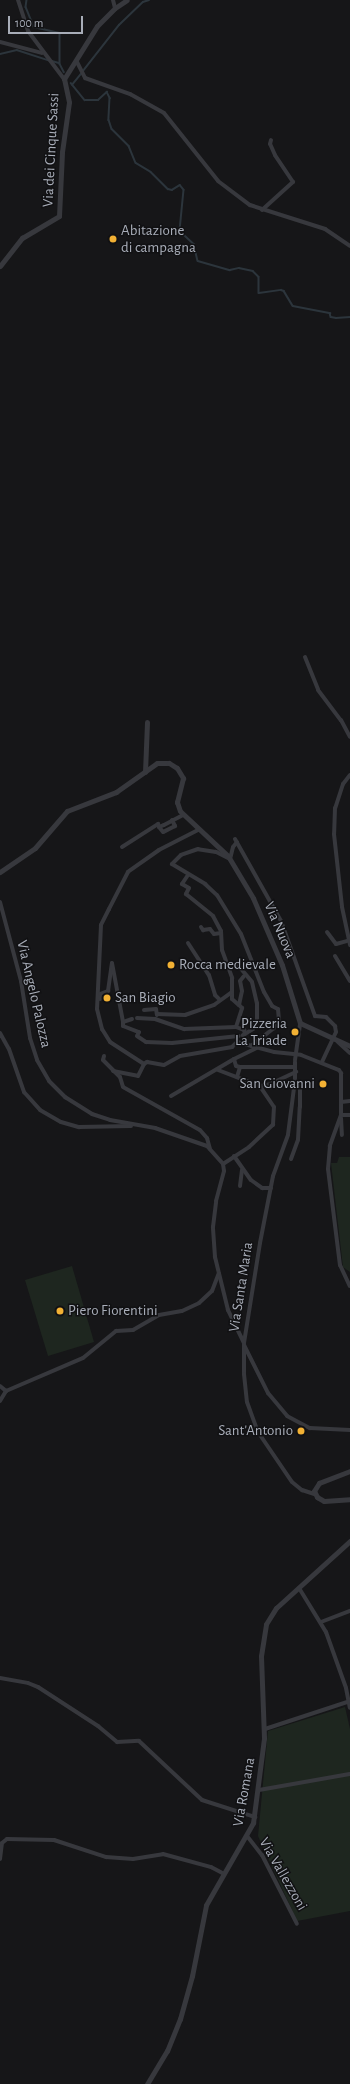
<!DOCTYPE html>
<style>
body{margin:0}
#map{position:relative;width:350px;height:2084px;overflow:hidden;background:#161618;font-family:"Alegreya Sans",sans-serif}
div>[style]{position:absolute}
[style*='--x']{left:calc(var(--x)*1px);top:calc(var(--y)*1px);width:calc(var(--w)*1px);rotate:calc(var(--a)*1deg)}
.green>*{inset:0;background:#1e261f}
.stream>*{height:1.5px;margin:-0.75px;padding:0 0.75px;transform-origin:0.75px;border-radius:0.75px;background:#2c353c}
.minor>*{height:4px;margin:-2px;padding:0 2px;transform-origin:2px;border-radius:2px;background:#37383d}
.tertiary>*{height:5px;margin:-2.5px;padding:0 2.5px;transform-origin:2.5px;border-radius:2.5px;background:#37383d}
.dots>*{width:11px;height:11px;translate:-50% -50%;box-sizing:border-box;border:2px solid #111113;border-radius:50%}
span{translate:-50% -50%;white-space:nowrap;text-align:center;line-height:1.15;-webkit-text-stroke:3px #111113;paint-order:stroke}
.street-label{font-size:15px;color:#a8adb8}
.poi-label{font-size:15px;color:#a8adb8}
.left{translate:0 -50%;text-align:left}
.right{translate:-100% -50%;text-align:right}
.scale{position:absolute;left:8px;top:16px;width:75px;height:18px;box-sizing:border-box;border:2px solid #a8adb8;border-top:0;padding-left:5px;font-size:12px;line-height:14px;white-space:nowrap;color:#a8adb8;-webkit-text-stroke:3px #111113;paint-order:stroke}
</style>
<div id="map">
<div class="green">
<div style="clip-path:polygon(339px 1157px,350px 1157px,350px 1272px,343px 1267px,331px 1163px,337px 1163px)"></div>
<div style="clip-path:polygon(72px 1266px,94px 1342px,48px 1356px,25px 1280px)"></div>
<div style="clip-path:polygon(345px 1707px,350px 1729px,350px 1911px,297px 1921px,258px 1836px,268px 1731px)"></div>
</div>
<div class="stream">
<div style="--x:27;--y:0;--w:7;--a:98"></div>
<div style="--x:26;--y:7;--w:22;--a:68"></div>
<div style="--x:34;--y:27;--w:27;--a:13"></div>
<div style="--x:60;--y:33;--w:31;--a:90"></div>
<div style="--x:60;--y:64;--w:9;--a:63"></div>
<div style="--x:0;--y:54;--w:17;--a:-13"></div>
<div style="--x:17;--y:50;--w:33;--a:18"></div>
<div style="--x:52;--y:61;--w:7;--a:16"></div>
<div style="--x:83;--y:71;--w:58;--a:-52"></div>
<div style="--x:119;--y:25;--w:33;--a:-44"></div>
<div style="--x:143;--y:2;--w:6;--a:-18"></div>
<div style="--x:71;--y:83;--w:22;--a:51"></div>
<div style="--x:85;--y:100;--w:13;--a:0"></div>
<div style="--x:98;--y:100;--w:12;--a:-42"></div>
<div style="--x:107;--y:92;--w:7;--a:63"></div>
<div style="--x:110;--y:98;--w:22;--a:93"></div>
<div style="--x:109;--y:120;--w:9;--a:72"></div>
<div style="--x:112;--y:129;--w:24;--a:45"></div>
<div style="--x:129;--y:146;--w:18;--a:68"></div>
<div style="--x:136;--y:163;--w:17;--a:31"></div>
<div style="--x:151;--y:172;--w:24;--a:45"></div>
<div style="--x:168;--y:189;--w:4;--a:14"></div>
<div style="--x:172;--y:190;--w:9;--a:-32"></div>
<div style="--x:180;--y:185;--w:6;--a:51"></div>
<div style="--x:184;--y:190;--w:41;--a:95.6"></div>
<div style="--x:180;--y:231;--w:19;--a:43"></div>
<div style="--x:194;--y:244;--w:17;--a:77"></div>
<div style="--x:198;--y:261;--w:33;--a:16"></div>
<div style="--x:230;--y:270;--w:9;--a:-13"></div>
<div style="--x:239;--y:268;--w:14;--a:12"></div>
<div style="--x:253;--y:271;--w:8;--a:45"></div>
<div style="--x:259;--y:277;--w:16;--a:90"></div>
<div style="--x:259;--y:293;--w:22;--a:-8"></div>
<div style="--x:281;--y:290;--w:3;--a:18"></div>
<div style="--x:284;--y:291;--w:17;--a:59"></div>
<div style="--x:293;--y:306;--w:38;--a:11"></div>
<div style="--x:330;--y:313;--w:4;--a:76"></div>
<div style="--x:331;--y:317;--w:5;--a:11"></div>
<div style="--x:336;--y:318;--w:14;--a:-4"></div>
<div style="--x:72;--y:85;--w:14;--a:-51"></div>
</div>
<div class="minor">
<div style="--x:18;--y:0;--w:33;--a:72"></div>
<div style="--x:28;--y:31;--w:60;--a:53.1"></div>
<div style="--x:113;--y:0;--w:8;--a:76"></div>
<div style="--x:0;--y:42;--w:43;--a:14.7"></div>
<div style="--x:77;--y:62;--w:18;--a:63"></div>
<div style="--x:85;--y:78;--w:48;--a:19.6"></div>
<div style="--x:130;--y:94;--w:39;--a:29"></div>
<div style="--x:164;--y:113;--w:87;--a:51.5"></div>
<div style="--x:218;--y:181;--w:40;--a:37"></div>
<div style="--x:250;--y:205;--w:79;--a:17.7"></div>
<div style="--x:325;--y:229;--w:30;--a:34"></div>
<div style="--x:262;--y:210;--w:42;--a:-42.1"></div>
<div style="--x:293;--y:182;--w:32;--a:-124"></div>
<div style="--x:275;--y:155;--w:12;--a:-114"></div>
<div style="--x:270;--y:144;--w:4;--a:-76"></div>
<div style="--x:305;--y:657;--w:35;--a:68"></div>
<div style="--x:318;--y:690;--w:38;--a:53"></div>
<div style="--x:341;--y:720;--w:19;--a:62"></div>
<div style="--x:350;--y:775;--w:11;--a:128"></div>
<div style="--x:343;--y:784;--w:25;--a:108"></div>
<div style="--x:335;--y:808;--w:26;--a:92"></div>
<div style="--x:334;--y:834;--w:73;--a:83.7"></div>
<div style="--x:342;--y:907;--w:39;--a:78"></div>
<div style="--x:172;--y:820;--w:7;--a:63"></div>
<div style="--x:175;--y:826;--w:13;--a:153"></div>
<div style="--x:163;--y:832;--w:6;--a:-129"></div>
<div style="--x:159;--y:827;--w:5;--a:-22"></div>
<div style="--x:164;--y:825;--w:21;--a:-28"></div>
<div style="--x:198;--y:830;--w:44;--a:152.9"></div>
<div style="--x:159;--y:850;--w:38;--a:145"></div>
<div style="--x:128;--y:872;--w:42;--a:117.2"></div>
<div style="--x:109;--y:909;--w:18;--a:117"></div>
<div style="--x:101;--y:925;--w:84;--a:92.7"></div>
<div style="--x:97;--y:1009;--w:21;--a:76"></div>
<div style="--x:102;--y:1029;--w:15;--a:58"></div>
<div style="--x:110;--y:1042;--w:40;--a:32.9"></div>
<div style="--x:144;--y:1064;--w:4;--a:-34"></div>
<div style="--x:147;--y:1062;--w:17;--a:10"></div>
<div style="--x:164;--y:1065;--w:18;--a:-29"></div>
<div style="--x:180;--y:1056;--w:53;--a:-9.8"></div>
<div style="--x:232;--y:1047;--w:7;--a:-45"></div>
<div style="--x:237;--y:1042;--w:38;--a:15"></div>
<div style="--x:274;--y:1052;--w:27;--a:6"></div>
<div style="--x:301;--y:1055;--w:41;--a:21.5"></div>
<div style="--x:339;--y:1070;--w:4;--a:56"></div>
<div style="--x:341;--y:1073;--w:42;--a:90"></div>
<div style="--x:341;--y:1115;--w:33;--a:110"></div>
<div style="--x:330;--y:1146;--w:23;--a:95"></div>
<div style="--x:328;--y:1169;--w:97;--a:82.9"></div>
<div style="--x:340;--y:1265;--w:23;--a:65"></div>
<div style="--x:235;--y:839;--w:94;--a:60.7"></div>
<div style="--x:281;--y:921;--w:101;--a:70.3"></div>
<div style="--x:315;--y:1016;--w:11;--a:5"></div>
<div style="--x:326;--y:1017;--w:13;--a:45"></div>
<div style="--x:335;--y:1026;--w:6;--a:81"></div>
<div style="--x:336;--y:1032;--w:33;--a:115"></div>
<div style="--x:237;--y:842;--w:6;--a:129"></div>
<div style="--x:233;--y:847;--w:12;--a:104"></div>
<div style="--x:230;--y:859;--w:16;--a:-153"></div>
<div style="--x:216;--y:852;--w:18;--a:-171"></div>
<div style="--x:198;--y:849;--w:18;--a:161"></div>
<div style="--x:181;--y:855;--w:13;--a:135"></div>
<div style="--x:172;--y:864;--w:39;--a:31"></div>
<div style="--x:205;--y:884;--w:16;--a:43"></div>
<div style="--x:217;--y:895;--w:46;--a:58.4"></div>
<div style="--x:241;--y:934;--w:62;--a:68.4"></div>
<div style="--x:264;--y:992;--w:16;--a:60"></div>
<div style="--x:272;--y:1006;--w:7;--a:27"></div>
<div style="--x:278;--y:1009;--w:12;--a:85"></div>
<div style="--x:279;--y:1021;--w:9;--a:126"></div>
<div style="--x:274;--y:1028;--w:29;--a:142"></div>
<div style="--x:122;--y:847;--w:43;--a:-32.6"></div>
<div style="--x:158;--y:824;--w:3;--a:72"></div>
<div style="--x:188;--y:875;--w:11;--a:124"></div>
<div style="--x:182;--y:884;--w:8;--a:30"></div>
<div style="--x:189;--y:888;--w:7;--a:117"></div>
<div style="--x:186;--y:894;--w:35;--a:39"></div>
<div style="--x:213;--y:916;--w:17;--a:62"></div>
<div style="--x:221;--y:931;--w:19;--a:87"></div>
<div style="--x:222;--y:950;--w:30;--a:70"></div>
<div style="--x:232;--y:978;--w:21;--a:90"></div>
<div style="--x:232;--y:999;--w:9;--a:41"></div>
<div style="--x:0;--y:902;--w:82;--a:75.1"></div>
<div style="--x:21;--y:981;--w:58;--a:81"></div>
<div style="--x:30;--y:1038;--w:23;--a:72"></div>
<div style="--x:37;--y:1060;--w:24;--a:60"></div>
<div style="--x:49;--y:1081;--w:23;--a:45"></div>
<div style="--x:65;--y:1097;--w:32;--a:32"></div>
<div style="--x:92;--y:1114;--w:19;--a:18"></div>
<div style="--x:110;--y:1120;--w:46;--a:10.1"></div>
<div style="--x:155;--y:1128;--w:55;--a:19.1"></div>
<div style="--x:207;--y:1146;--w:24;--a:48"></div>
<div style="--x:201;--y:927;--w:4;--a:56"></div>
<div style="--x:203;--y:930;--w:7;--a:-8"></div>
<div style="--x:210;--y:929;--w:6;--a:51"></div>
<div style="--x:214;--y:934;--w:7;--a:-8"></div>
<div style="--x:327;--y:932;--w:15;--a:53"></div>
<div style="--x:336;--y:944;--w:11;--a:-15"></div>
<div style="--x:188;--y:943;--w:38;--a:57"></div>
<div style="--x:209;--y:975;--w:21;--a:73"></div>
<div style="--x:215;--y:995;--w:7;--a:45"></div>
<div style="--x:335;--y:956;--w:29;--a:59"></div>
<div style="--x:227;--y:967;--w:10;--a:-17"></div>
<div style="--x:237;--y:964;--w:23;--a:50"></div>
<div style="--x:252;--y:982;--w:22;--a:77"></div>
<div style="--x:257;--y:1003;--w:19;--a:90"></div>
<div style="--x:257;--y:1022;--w:8;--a:120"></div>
<div style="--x:253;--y:1029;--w:12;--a:149"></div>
<div style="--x:100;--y:999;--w:5;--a:-90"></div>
<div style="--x:100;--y:994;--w:9;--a:-21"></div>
<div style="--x:108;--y:991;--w:28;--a:-82"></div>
<div style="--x:112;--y:963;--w:60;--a:79.4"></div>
<div style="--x:144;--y:1010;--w:12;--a:-5"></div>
<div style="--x:156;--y:1009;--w:6;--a:81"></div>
<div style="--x:157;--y:1014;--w:28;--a:2"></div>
<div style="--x:185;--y:1015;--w:31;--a:-19"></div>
<div style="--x:214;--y:1005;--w:22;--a:-36"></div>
<div style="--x:137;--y:1018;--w:18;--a:3"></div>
<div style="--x:155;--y:1019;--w:31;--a:19"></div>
<div style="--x:184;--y:1029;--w:52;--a:-2.2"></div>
<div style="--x:236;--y:1027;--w:9;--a:21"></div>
<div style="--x:244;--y:1030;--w:4;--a:76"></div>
<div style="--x:132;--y:1019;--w:9;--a:162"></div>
<div style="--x:123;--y:1022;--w:4;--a:90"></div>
<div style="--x:123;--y:1026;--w:17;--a:21"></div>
<div style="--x:139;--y:1032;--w:4;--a:117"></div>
<div style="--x:137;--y:1036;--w:11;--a:34"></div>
<div style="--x:146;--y:1042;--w:26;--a:2"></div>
<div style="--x:172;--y:1043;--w:67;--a:-6"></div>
<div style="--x:236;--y:1027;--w:20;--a:-72"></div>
<div style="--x:242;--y:1008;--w:4;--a:-135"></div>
<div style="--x:239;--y:1005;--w:14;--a:-78"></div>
<div style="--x:242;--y:991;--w:10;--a:-101"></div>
<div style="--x:240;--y:981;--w:6;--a:-51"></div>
<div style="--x:0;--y:1033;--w:18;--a:61"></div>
<div style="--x:9;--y:1049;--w:46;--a:70.8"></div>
<div style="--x:24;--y:1092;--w:24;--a:48"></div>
<div style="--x:40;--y:1110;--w:24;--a:30"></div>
<div style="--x:61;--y:1122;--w:19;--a:16"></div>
<div style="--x:79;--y:1127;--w:52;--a:-1.1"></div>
<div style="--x:338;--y:1042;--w:16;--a:43"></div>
<div style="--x:104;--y:1056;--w:4;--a:104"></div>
<div style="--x:103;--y:1060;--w:24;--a:45"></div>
<div style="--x:120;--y:1077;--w:10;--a:73"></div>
<div style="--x:123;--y:1087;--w:88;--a:29.2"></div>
<div style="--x:200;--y:1130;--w:11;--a:49"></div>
<div style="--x:207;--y:1138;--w:11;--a:75"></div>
<div style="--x:234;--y:1059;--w:7;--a:74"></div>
<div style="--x:236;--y:1066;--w:4;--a:14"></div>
<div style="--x:295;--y:1060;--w:37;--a:-82"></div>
<div style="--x:295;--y:1062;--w:18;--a:90"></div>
<div style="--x:295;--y:1080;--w:55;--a:97.3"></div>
<div style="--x:288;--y:1135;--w:44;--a:110.1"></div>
<div style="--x:273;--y:1176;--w:68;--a:101"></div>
<div style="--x:260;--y:1243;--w:101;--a:99.1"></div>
<div style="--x:244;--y:1343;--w:31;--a:90"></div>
<div style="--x:244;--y:1374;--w:28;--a:84"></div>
<div style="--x:247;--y:1402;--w:32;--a:70"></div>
<div style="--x:258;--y:1432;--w:60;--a:55.8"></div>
<div style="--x:292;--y:1482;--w:13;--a:39"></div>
<div style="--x:302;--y:1490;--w:13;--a:18"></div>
<div style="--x:218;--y:1070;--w:45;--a:20.9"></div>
<div style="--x:260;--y:1086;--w:10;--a:-11"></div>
<div style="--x:270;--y:1084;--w:29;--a:-25"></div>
<div style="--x:113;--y:1071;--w:25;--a:11"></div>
<div style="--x:138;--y:1076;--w:13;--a:-63"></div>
<div style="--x:237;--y:1077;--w:10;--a:-73"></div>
<div style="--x:240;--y:1067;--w:55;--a:0"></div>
<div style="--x:171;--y:1096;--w:73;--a:-30.4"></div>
<div style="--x:234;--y:1059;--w:25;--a:-26"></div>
<div style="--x:341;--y:1102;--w:9;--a:-6"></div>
<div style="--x:341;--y:1115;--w:9;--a:0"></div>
<div style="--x:341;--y:1118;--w:17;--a:87"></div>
<div style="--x:234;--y:1156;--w:29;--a:55"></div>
<div style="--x:251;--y:1180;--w:14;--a:36"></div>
<div style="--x:262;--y:1188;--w:9;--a:0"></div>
<div style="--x:291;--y:1159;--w:20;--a:-70"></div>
<div style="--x:298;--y:1140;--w:33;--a:-87"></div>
<div style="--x:300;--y:1107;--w:19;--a:-90"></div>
<div style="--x:300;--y:1088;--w:9;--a:-122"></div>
<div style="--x:240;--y:1186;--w:16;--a:-83"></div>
<div style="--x:244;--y:1343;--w:37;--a:-116"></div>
<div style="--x:228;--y:1310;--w:55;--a:-103.8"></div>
<div style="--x:215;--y:1257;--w:30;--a:-94"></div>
<div style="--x:213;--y:1227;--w:26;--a:-83"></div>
<div style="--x:216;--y:1201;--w:31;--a:-75"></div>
<div style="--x:224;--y:1171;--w:7;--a:-98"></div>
<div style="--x:223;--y:1164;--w:31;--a:-33"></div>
<div style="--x:249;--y:1147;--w:33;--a:-43"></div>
<div style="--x:273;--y:1125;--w:18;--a:-87"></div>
<div style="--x:274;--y:1107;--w:25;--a:-124"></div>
<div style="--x:244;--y:1345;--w:54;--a:63.4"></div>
<div style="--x:268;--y:1393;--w:30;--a:50"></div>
<div style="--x:287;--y:1416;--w:26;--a:28"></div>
<div style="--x:310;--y:1428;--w:40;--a:2.9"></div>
<div style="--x:0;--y:1386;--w:8;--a:40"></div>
<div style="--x:0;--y:1401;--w:12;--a:-59"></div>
<div style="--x:6;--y:1391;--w:84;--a:-23.2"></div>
<div style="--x:83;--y:1358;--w:43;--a:-39.3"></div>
<div style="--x:116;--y:1331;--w:17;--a:-3"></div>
<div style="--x:133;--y:1330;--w:30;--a:-30"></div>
<div style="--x:159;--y:1315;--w:23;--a:-10"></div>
<div style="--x:182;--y:1311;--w:19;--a:-25"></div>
<div style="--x:199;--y:1303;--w:18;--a:-43"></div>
<div style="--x:212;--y:1291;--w:19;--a:-69"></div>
<div style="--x:299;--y:1588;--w:52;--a:58.5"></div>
<div style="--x:326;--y:1632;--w:59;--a:70.3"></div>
<div style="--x:346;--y:1688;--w:20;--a:79"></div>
<div style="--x:321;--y:1622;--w:31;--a:-21"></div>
<div style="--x:0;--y:1678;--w:28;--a:10"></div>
<div style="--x:28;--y:1683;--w:11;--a:22"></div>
<div style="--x:38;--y:1687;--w:72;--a:33"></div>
<div style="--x:98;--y:1726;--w:25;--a:40"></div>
<div style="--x:117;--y:1742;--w:22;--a:-3"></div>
<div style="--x:139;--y:1741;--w:86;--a:43.1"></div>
<div style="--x:202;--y:1800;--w:56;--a:17.8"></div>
<div style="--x:265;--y:1729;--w:89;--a:-18.2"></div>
<div style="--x:259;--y:1790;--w:92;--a:-10"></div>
<div style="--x:247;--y:1836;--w:24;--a:52"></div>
<div style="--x:262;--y:1855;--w:77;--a:63.1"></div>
<div style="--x:0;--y:1859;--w:16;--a:-83"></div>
<div style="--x:2;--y:1843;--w:6;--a:-39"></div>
<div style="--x:7;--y:1839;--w:47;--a:1.2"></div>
<div style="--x:54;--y:1840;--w:55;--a:18.1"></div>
<div style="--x:106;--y:1857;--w:27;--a:4"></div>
<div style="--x:133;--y:1859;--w:30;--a:-9"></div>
<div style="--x:163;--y:1854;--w:50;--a:15.2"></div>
<div style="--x:211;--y:1867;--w:15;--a:28"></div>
</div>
<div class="tertiary">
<div style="--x:0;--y:266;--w:36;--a:-52"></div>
<div style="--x:22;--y:238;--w:43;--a:-30.7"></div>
<div style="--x:59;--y:216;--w:64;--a:-87.3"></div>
<div style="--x:62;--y:152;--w:50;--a:-82"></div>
<div style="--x:69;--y:102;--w:24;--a:-102"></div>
<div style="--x:64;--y:79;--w:62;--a:-58.1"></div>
<div style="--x:97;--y:26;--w:25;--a:-45"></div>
<div style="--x:115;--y:8;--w:14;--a:-34"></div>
<div style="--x:145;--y:772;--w:50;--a:-87.7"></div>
<div style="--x:0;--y:872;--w:42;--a:-34.4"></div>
<div style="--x:35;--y:848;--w:49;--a:-49.1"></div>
<div style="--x:67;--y:811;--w:53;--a:-21.2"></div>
<div style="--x:116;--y:792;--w:50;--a:-35.3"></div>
<div style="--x:157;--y:763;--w:12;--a:0"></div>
<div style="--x:169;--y:763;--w:9;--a:32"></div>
<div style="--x:177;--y:768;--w:12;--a:59"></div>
<div style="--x:183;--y:778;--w:25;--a:104"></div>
<div style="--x:177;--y:802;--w:9;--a:72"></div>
<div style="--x:180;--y:811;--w:66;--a:43.2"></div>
<div style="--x:228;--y:856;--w:49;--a:59.2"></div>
<div style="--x:253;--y:898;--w:73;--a:66.6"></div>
<div style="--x:282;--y:965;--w:61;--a:72.8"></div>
<div style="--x:300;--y:1023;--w:55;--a:24.7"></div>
<div style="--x:350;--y:1471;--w:33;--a:159"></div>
<div style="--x:319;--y:1483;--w:9;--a:122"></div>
<div style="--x:314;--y:1491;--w:7;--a:63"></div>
<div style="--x:317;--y:1497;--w:8;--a:30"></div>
<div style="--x:324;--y:1501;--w:26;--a:-4"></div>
<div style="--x:147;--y:2084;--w:39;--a:-59"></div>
<div style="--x:167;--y:2051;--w:35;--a:-68"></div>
<div style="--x:180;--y:2019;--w:45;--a:-74.4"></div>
<div style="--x:192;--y:1976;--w:72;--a:-78.8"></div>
<div style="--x:206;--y:1905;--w:95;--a:-60.2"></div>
<div style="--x:253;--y:1823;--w:86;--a:-82.6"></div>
<div style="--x:264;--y:1738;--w:82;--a:-92.1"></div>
<div style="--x:261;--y:1656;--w:32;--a:-81"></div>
<div style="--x:266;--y:1624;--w:19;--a:-58"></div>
<div style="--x:276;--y:1608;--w:100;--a:-42.2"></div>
</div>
<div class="dots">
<div style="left:113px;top:239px;background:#f2b134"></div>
<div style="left:171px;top:965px;background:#f2b134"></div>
<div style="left:107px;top:998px;background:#f2b134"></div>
<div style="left:295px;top:1032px;background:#f2b134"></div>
<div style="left:323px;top:1084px;background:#f2b134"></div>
<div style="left:60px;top:1311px;background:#f2b134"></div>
<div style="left:301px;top:1431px;background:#f2b134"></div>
</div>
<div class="street-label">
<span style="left:51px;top:150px;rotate:-87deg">Via dei Cinque Sassi</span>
<span style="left:280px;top:930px;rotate:67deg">Via Nuova</span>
<span style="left:34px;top:994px;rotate:77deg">Via Angelo Palozza</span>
<span style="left:241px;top:1287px;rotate:-81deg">Via Santa Maria</span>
<span style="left:244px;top:1792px;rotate:-80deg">Via Romana</span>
<span style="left:283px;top:1874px;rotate:60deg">Via Vallezzoni</span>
</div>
<div class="poi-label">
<span class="left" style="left:121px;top:239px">Abitazione<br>di campagna</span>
<span class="left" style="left:179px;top:965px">Rocca medievale</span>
<span class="left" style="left:115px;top:998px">San Biagio</span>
<span class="right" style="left:287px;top:1032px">Pizzeria<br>La Triade</span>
<span class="right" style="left:315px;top:1084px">San Giovanni</span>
<span class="left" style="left:68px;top:1311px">Piero Fiorentini</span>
<span class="right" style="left:293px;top:1431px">Sant'Antonio</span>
</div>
<div class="scale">100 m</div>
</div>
